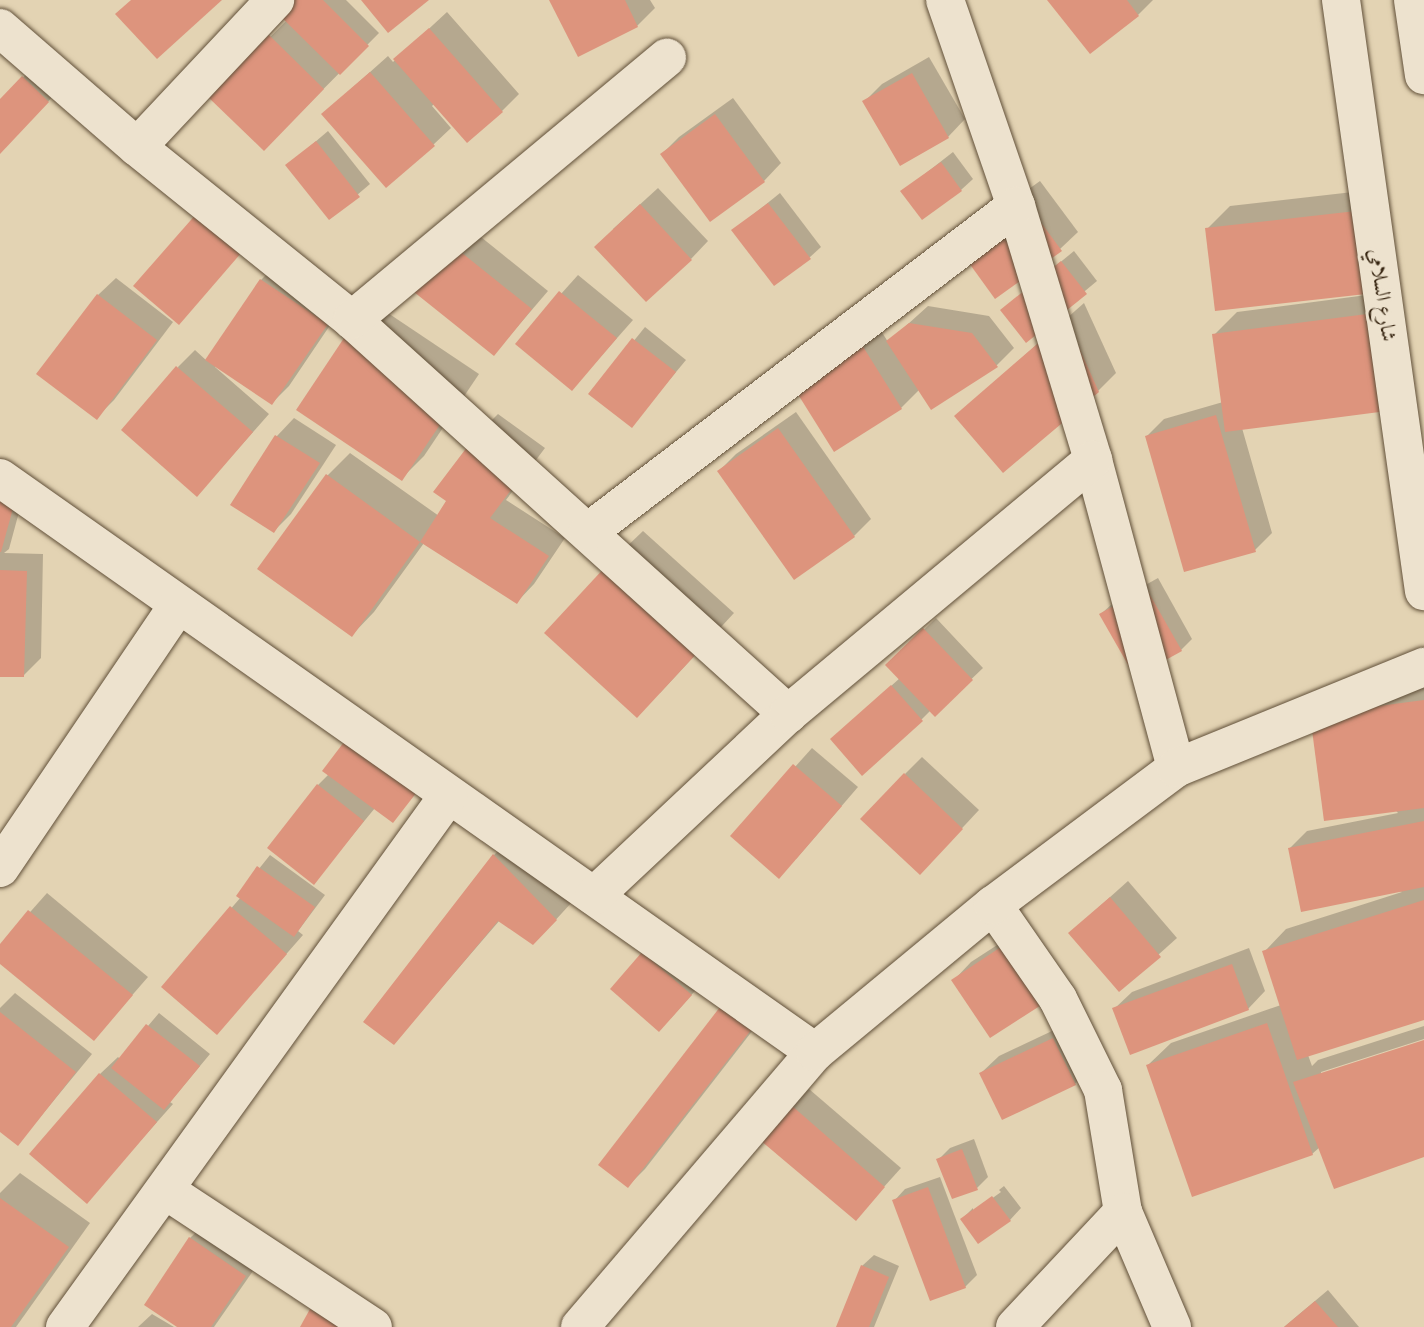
<!DOCTYPE html>
<meta charset="utf-8">
<style>
body{margin:0}
#map{position:relative;width:1424px;height:1327px;overflow:hidden;background:#e3d3b3;font-family:"IM FELL Great Primer",Amiri,serif}
div>[style]{position:absolute}
[style*='--x']{left:calc(var(--x)*1px);top:calc(var(--y)*1px);width:calc(var(--w)*1px);rotate:calc(var(--a)*1deg)}
.shadow>*{inset:0;background:#0003}
.building>*{inset:0;background:#dd947d}
.roads{filter:drop-shadow(0 0 2px #615039) drop-shadow(0 0 2px #615039)}
.minor>*{height:38px;margin:-19px;padding:0 19px;transform-origin:19px;border-radius:19px;background:#ede2ce}
span{translate:-50% -50%;white-space:nowrap;text-align:center;line-height:1.15;-webkit-text-stroke:6px #ede2ce;paint-order:stroke}
.street-label{font-size:21px;color:#362410}
</style>
<div id="map">
<div class="shadow">
<div style="clip-path:polygon(280px 0,346px 0,379px 33px,264px 149px,211px 97px,287px 20px)"></div>
<div style="clip-path:polygon(551px 0,650px 0,655px 8px,637px 26px,579px 55px)"></div>
<div style="clip-path:polygon(1050px 0,1153px 0,1138px 15px)"></div>
<div style="clip-path:polygon(447px 12px,519px 94px,502px 111px,434px 104px,432px 106px,451px 128px,433px 145px,323px 114px,388px 56px,393px 62px)"></div>
<div style="clip-path:polygon(929px 57px,965px 119px,948px 137px,865px 101px,882px 84px)"></div>
<div style="clip-path:polygon(34px 66px,59px 90px,0 152px,0 102px)"></div>
<div style="clip-path:polygon(733px 98px,781px 163px,764px 181px,662px 154px,679px 137px)"></div>
<div style="clip-path:polygon(328px 131px,370px 184px,330px 218px,288px 165px)"></div>
<div style="clip-path:polygon(953px 152px,973px 179px,961px 190px,903px 191px)"></div>
<div style="clip-path:polygon(1040px 181px,1078px 232px,1060px 249px,975px 228px)"></div>
<div style="clip-path:polygon(658px 188px,708px 241px,691px 259px,613px 229px)"></div>
<div style="clip-path:polygon(1379px 189px,1365px 292px,1207px 229px,1230px 206px)"></div>
<div style="clip-path:polygon(780px 193px,821px 247px,809px 258px,734px 230px)"></div>
<div style="clip-path:polygon(471px 229px,548px 291px,494px 354px,417px 292px)"></div>
<div style="clip-path:polygon(1074px 251px,1097px 281px,1026px 340px,1002px 310px)"></div>
<div style="clip-path:polygon(278px 263px,343px 306px,289px 386px,272px 403px,216px 365px,215px 367px,269px 414px,197px 495px,178px 367px,195px 350px,207px 361px,261px 280px)"></div>
<div style="clip-path:polygon(578px 275px,633px 320px,572px 389px,517px 343px)"></div>
<div style="clip-path:polygon(116px 278px,173px 322px,114px 400px,97px 417px,98px 295px)"></div>
<div style="clip-path:polygon(1397px 291px,1242px 428px,1272px 533px,1255px 550px,1147px 436px,1164px 419px,1223px 402px,1214px 335px,1237px 312px)"></div>
<div style="clip-path:polygon(1084px 303px,1116px 373px,1098px 391px,956px 416px)"></div>
<div style="clip-path:polygon(376px 305px,479px 374px,424px 456px,401px 479px)"></div>
<div style="clip-path:polygon(928px 306px,989px 316px,1014px 348px,997px 365px,931px 407px,920px 389px,901px 408px,835px 450px,796px 389px,880px 329px,888px 342px)"></div>
<div style="clip-path:polygon(645px 327px,686px 360px,632px 425px,591px 394px)"></div>
<div style="clip-path:polygon(796px 412px,871px 519px,854px 536px,719px 471px,736px 454px)"></div>
<div style="clip-path:polygon(498px 414px,545px 448px,506px 500px,565px 538px,534px 584px,517px 602px,424px 543px,374px 612px,352px 635px,327px 476px,350px 453px,439px 516px,481px 431px)"></div>
<div style="clip-path:polygon(294px 418px,336px 445px,291px 514px,274px 531px,233px 504px,277px 436px)"></div>
<div style="clip-path:polygon(0 482px,25px 490px,9px 549px,4px 553px,43px 554px,41px 658px,24px 675px,0 675px)"></div>
<div style="clip-path:polygon(643px 531px,734px 613px,660px 693px,620px 553px)"></div>
<div style="clip-path:polygon(1158px 578px,1192px 639px,1181px 650px,1101px 614px,1113px 603px)"></div>
<div style="clip-path:polygon(936px 618px,983px 668px,935px 714px,931px 710px,921px 720px,844px 728px,900px 678px,888px 665px)"></div>
<div style="clip-path:polygon(1424px 681px,1424px 1018px,1308px 1055px,1312px 1066px,1318px 1060px,1424px 1026px,1424px 1039px,1321px 1072px,1321px 1075px,1424px 1042px,1424px 1155px,1320px 1147px,1312px 1154px,1148px 1065px,1171px 1043px,1281px 1005px,1264px 952px,1286px 929px,1402px 892px,1290px 848px,1307px 831px,1398px 813px,1312px 715px)"></div>
<div style="clip-path:polygon(812px 748px,858px 787px,796px 859px,733px 836px)"></div>
<div style="clip-path:polygon(922px 757px,979px 810px,937px 855px,905px 774px)"></div>
<div style="clip-path:polygon(329px 774px,430px 776px,392px 821px,375px 808px,314px 882px,318px 785px)"></div>
<div style="clip-path:polygon(511px 838px,573px 901px,551px 925px,500px 920px,394px 1043px,366px 1022px,494px 855px)"></div>
<div style="clip-path:polygon(270px 855px,325px 895px,298px 931px,303px 935px,217px 1033px,163px 987px,241px 897px,238px 895px)"></div>
<div style="clip-path:polygon(1128px 881px,1177px 938px,1119px 990px,1070px 933px)"></div>
<div style="clip-path:polygon(47px 893px,148px 977px,94px 1039px,0 962px,0 946px)"></div>
<div style="clip-path:polygon(1025px 927px,1062px 983px,954px 980px,971px 962px)"></div>
<div style="clip-path:polygon(1249px 948px,1265px 991px,1248px 1009px,1114px 1009px,1132px 992px)"></div>
<div style="clip-path:polygon(644px 953px,702px 983px,671px 1018px)"></div>
<div style="clip-path:polygon(15px 993px,92px 1054px,18px 1144px,0 1130px,0 1008px)"></div>
<div style="clip-path:polygon(722px 1008px,767px 1012px,645px 1169px,628px 1186px)"></div>
<div style="clip-path:polygon(159px 1013px,210px 1054px,170px 1102px,173px 1104px,87px 1201px,32px 1154px,100px 1074px,118px 1057px,120px 1059px)"></div>
<div style="clip-path:polygon(1071px 1022px,1092px 1066px,1075px 1084px,981px 1073px,999px 1056px)"></div>
<div style="clip-path:polygon(809px 1089px,901px 1168px,855px 1219px,792px 1106px)"></div>
<div style="clip-path:polygon(974px 1139px,988px 1177px,977px 1188px,938px 1160px,950px 1148px)"></div>
<div style="clip-path:polygon(20px 1173px,90px 1223px,16px 1327px,0 1327px,0 1193px)"></div>
<div style="clip-path:polygon(940px 1177px,977px 1275px,965px 1287px,894px 1201px,905px 1189px)"></div>
<div style="clip-path:polygon(1004px 1186px,1021px 1208px,1010px 1220px,962px 1219px,973px 1208px,973px 1212px,1001px 1192px,999px 1190px)"></div>
<div style="clip-path:polygon(208px 1221px,262px 1258px,214px 1327px,180px 1327px,190px 1238px)"></div>
<div style="clip-path:polygon(874px 1255px,899px 1266px,874px 1327px,838px 1327px,862px 1266px)"></div>
<div style="clip-path:polygon(1328px 1290px,1359px 1327px,1284px 1327px)"></div>
<div style="clip-path:polygon(152px 1314px,174px 1327px,138px 1327px)"></div>
</div>
<div class="building">
<div style="clip-path:polygon(131px 0,222px 0,157px 59px,115px 14px)"></div>
<div style="clip-path:polygon(278px 0,323px 0,369px 46px,340px 75px,271px 7px)"></div>
<div style="clip-path:polygon(361px 0,429px 0,388px 33px)"></div>
<div style="clip-path:polygon(549px 0,625px 0,638px 27px,578px 57px)"></div>
<div style="clip-path:polygon(1047px 0,1127px 0,1139px 16px,1090px 54px)"></div>
<div style="clip-path:polygon(429px 28px,503px 112px,467px 143px,393px 59px)"></div>
<div style="clip-path:polygon(269px 35px,324px 89px,264px 151px,208px 97px)"></div>
<div style="clip-path:polygon(370px 72px,435px 146px,386px 188px,321px 114px)"></div>
<div style="clip-path:polygon(912px 73px,949px 138px,900px 166px,862px 101px)"></div>
<div style="clip-path:polygon(22px 76px,49px 102px,0 154px,0 99px)"></div>
<div style="clip-path:polygon(715px 114px,765px 182px,710px 222px,660px 154px)"></div>
<div style="clip-path:polygon(316px 141px,360px 197px,329px 220px,285px 165px)"></div>
<div style="clip-path:polygon(941px 162px,962px 191px,922px 220px,900px 191px)"></div>
<div style="clip-path:polygon(1022px 197px,1062px 251px,995px 299px,956px 245px)"></div>
<div style="clip-path:polygon(768px 203px,811px 259px,774px 286px,731px 230px)"></div>
<div style="clip-path:polygon(640px 204px,692px 260px,646px 302px,594px 247px)"></div>
<div style="clip-path:polygon(1356px 211px,1366px 294px,1215px 311px,1205px 228px)"></div>
<div style="clip-path:polygon(197px 213px,242px 252px,179px 325px,133px 286px)"></div>
<div style="clip-path:polygon(452px 245px,532px 309px,494px 356px,414px 292px)"></div>
<div style="clip-path:polygon(1061px 261px,1087px 294px,1026px 343px,1000px 310px)"></div>
<div style="clip-path:polygon(260px 279px,328px 324px,272px 405px,205px 360px)"></div>
<div style="clip-path:polygon(559px 291px,617px 338px,572px 391px,515px 344px)"></div>
<div style="clip-path:polygon(97px 294px,157px 340px,97px 420px,36px 374px)"></div>
<div style="clip-path:polygon(1375px 313px,1387px 411px,1225px 432px,1212px 334px)"></div>
<div style="clip-path:polygon(1066px 319px,1099px 392px,1003px 473px,954px 416px)"></div>
<div style="clip-path:polygon(909px 323px,972px 333px,998px 367px,931px 410px,886px 341px)"></div>
<div style="clip-path:polygon(352px 326px,458px 398px,402px 481px,296px 410px)"></div>
<div style="clip-path:polygon(632px 338px,676px 372px,632px 428px,588px 394px)"></div>
<div style="clip-path:polygon(862px 345px,902px 409px,834px 452px,794px 388px)"></div>
<div style="clip-path:polygon(176px 366px,253px 432px,197px 497px,121px 430px)"></div>
<div style="clip-path:polygon(1216px 415px,1256px 552px,1184px 572px,1145px 436px)"></div>
<div style="clip-path:polygon(778px 428px,855px 537px,794px 580px,717px 471px)"></div>
<div style="clip-path:polygon(480px 430px,529px 466px,490px 518px,549px 556px,517px 604px,420px 542px,446px 501px,433px 492px)"></div>
<div style="clip-path:polygon(275px 435px,320px 463px,274px 533px,230px 505px)"></div>
<div style="clip-path:polygon(326px 474px,420px 542px,352px 637px,257px 569px)"></div>
<div style="clip-path:polygon(0 497px,15px 501px,1px 552px,0 552px)"></div>
<div style="clip-path:polygon(619px 552px,712px 637px,637px 718px,544px 633px)"></div>
<div style="clip-path:polygon(0 570px,27px 571px,24px 677px,0 677px)"></div>
<div style="clip-path:polygon(1146px 588px,1182px 651px,1135px 677px,1099px 614px)"></div>
<div style="clip-path:polygon(923px 628px,973px 680px,935px 717px,885px 665px)"></div>
<div style="clip-path:polygon(891px 685px,923px 721px,862px 776px,830px 739px)"></div>
<div style="clip-path:polygon(1424px 700px,1424px 808px,1324px 821px,1310px 715px)"></div>
<div style="clip-path:polygon(347px 738px,420px 788px,393px 823px,322px 771px)"></div>
<div style="clip-path:polygon(793px 764px,842px 806px,779px 879px,730px 836px)"></div>
<div style="clip-path:polygon(904px 773px,963px 829px,920px 875px,860px 819px)"></div>
<div style="clip-path:polygon(317px 784px,364px 821px,314px 885px,267px 848px)"></div>
<div style="clip-path:polygon(1424px 821px,1424px 887px,1301px 912px,1288px 848px)"></div>
<div style="clip-path:polygon(493px 854px,557px 920px,533px 945px,498px 921px,394px 1045px,363px 1022px)"></div>
<div style="clip-path:polygon(257px 866px,315px 907px,294px 937px,236px 896px)"></div>
<div style="clip-path:polygon(1110px 897px,1161px 957px,1119px 992px,1068px 933px)"></div>
<div style="clip-path:polygon(1424px 900px,1424px 1020px,1297px 1060px,1262px 951px)"></div>
<div style="clip-path:polygon(230px 906px,287px 954px,217px 1035px,161px 987px)"></div>
<div style="clip-path:polygon(28px 910px,133px 995px,94px 1041px,0 964px,0 944px)"></div>
<div style="clip-path:polygon(1007px 943px,1046px 1002px,990px 1038px,951px 980px)"></div>
<div style="clip-path:polygon(642px 952px,692px 995px,659px 1032px,610px 989px)"></div>
<div style="clip-path:polygon(1232px 964px,1249px 1010px,1130px 1055px,1112px 1008px)"></div>
<div style="clip-path:polygon(720px 1007px,751px 1030px,628px 1188px,598px 1165px)"></div>
<div style="clip-path:polygon(0 1012px,76px 1072px,18px 1146px,0 1132px)"></div>
<div style="clip-path:polygon(1267px 1023px,1313px 1155px,1192px 1197px,1146px 1065px)"></div>
<div style="clip-path:polygon(146px 1024px,200px 1066px,164px 1110px,111px 1068px)"></div>
<div style="clip-path:polygon(1053px 1038px,1076px 1085px,1002px 1120px,979px 1073px)"></div>
<div style="clip-path:polygon(1424px 1040px,1424px 1157px,1334px 1189px,1293px 1082px)"></div>
<div style="clip-path:polygon(99px 1073px,157px 1122px,87px 1204px,29px 1154px)"></div>
<div style="clip-path:polygon(791px 1105px,885px 1187px,856px 1221px,760px 1140px)"></div>
<div style="clip-path:polygon(962px 1149px,978px 1190px,952px 1199px,936px 1159px)"></div>
<div style="clip-path:polygon(928px 1187px,966px 1288px,930px 1301px,892px 1200px)"></div>
<div style="clip-path:polygon(992px 1196px,1011px 1221px,978px 1244px,960px 1219px)"></div>
<div style="clip-path:polygon(0 1198px,69px 1247px,11px 1327px,0 1327px)"></div>
<div style="clip-path:polygon(189px 1237px,246px 1276px,211px 1327px,177px 1327px,144px 1305px)"></div>
<div style="clip-path:polygon(861px 1265px,889px 1277px,869px 1327px,836px 1327px)"></div>
<div style="clip-path:polygon(1315px 1301px,1338px 1327px,1284px 1327px)"></div>
<div style="clip-path:polygon(310px 1309px,341px 1327px,300px 1327px)"></div>
</div>
<div class="roads">
<div class="minor">
<div style="--x:945;--y:0;--w:218;--a:71"></div>
<div style="--x:1016;--y:206;--w:265;--a:73.1"></div>
<div style="--x:1093;--y:460;--w:319;--a:74.9"></div>
<div style="--x:1341;--y:0;--w:597;--a:82.01"></div>
<div style="--x:1413;--y:0;--w:76;--a:81.7"></div>
<div style="--x:0;--y:28;--w:181;--a:41"></div>
<div style="--x:137;--y:147;--w:276;--a:38.8"></div>
<div style="--x:352;--y:320;--w:588;--a:42.1"></div>
<div style="--x:137;--y:147;--w:202;--a:-46.8"></div>
<div style="--x:352;--y:320;--w:410;--a:-39.8"></div>
<div style="--x:0;--y:478;--w:997;--a:35.16"></div>
<div style="--x:588;--y:532;--w:538;--a:-37.3"></div>
<div style="--x:0;--y:868;--w:318;--a:-55.9"></div>
<div style="--x:594;--y:896;--w:266;--a:-43.2"></div>
<div style="--x:788;--y:714;--w:397;--a:-39.8"></div>
<div style="--x:993;--y:905;--w:114;--a:55.3"></div>
<div style="--x:1058;--y:999;--w:102;--a:63.7"></div>
<div style="--x:1103;--y:1090;--w:124;--a:80.7"></div>
<div style="--x:165;--y:1190;--w:249;--a:33.4"></div>
<div style="--x:65;--y:1327;--w:655;--a:-54.2"></div>
<div style="--x:580;--y:1327;--w:362;--a:-49.5"></div>
<div style="--x:815;--y:1052;--w:231;--a:-39.6"></div>
<div style="--x:993;--y:905;--w:229;--a:-36.8"></div>
<div style="--x:1176;--y:768;--w:268;--a:-22.2"></div>
<div style="--x:1015;--y:1327;--w:158;--a:-46.8"></div>
<div style="--x:1123;--y:1212;--w:125;--a:66.9"></div>
</div>
</div>
<div class="street-label">
<span style="left:1383px;top:295px;rotate:82deg">شارع السلامي</span>
</div>
</div>
